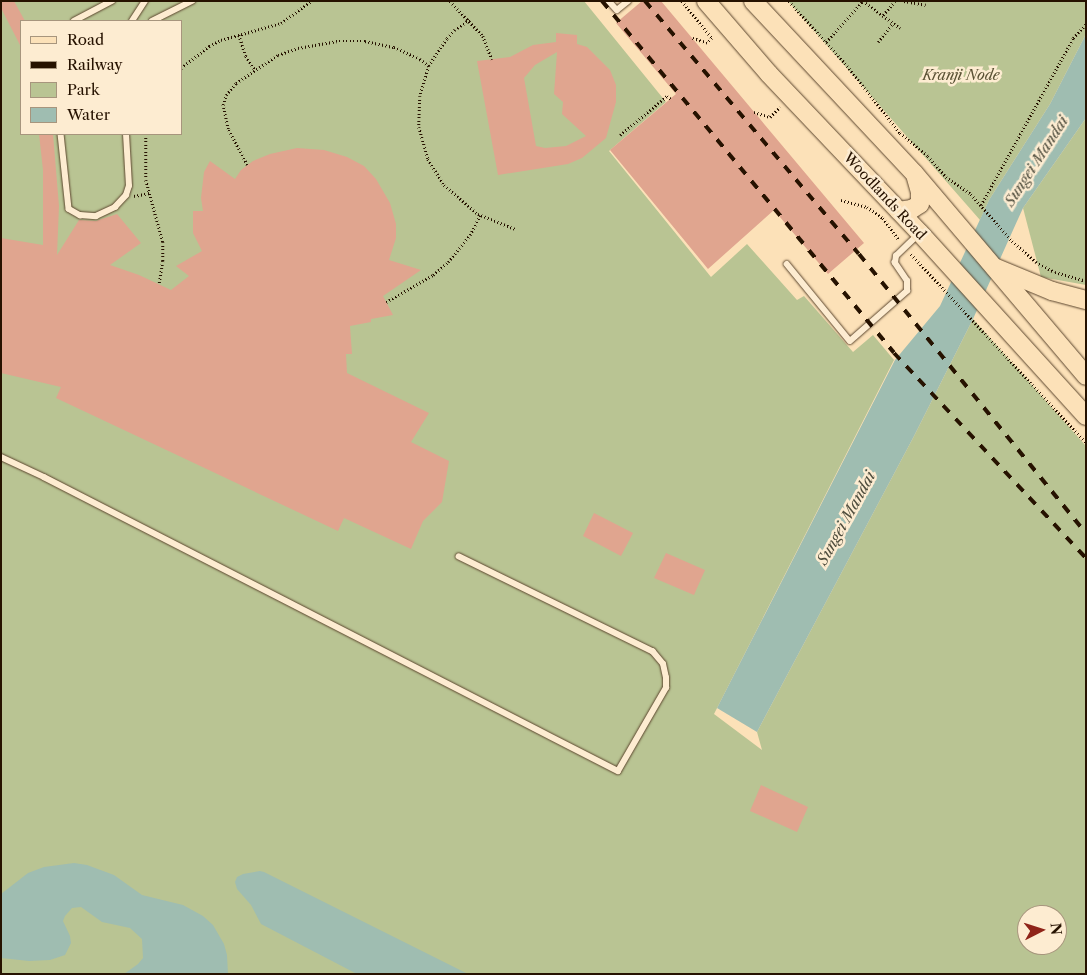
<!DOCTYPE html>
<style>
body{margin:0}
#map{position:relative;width:1087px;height:975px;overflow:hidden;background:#fce1b8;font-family:"Libre Caslon Text",serif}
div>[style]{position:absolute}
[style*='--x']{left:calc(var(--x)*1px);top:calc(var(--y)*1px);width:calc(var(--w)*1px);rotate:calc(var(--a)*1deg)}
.green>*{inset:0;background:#b9c493}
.water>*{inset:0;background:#9fbdb1}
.building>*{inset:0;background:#e0a58f}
.path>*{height:2.5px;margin-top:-1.25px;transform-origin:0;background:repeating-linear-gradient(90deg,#261200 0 1px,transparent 0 3.5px)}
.roads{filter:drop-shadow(0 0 1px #5c462e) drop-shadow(0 0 1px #5c462e)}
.service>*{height:5.5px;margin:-2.75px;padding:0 2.75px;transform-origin:2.75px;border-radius:2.75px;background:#fdecd1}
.primary>*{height:18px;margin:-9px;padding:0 9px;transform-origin:9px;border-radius:9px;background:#fce1b8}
.rail>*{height:4px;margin-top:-2px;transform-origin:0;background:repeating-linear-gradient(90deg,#261200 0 9px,transparent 0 18px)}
span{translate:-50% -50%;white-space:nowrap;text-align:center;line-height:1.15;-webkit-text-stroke:5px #fdecd1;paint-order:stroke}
.park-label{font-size:14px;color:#595033;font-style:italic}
.street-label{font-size:14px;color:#261200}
.water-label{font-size:15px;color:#504e3e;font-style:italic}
.frame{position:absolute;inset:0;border:2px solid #261200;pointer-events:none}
.legend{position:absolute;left:20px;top:20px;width:162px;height:115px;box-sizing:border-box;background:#fdecd1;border:1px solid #a7957d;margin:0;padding:6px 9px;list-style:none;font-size:15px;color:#261200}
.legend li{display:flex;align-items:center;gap:10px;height:25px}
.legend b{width:25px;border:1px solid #a7957d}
.north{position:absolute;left:1017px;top:905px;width:50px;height:50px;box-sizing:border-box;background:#fdecd1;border:1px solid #a7957d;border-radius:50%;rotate:85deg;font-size:14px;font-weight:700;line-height:20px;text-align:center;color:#261200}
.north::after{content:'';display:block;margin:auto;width:18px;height:22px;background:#8f2418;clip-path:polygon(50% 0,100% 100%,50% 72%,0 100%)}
</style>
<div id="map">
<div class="green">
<div style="clip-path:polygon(evenodd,1px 1px,584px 1px,666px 102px,609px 151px,711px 277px,747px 244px,797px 300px,804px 296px,853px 352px,873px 335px,894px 360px,714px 714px,762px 750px,757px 732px,913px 438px,973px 319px,1086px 446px,1086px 974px,1px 974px,1px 1px,21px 21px,181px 21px,181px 134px,21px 134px,21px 21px,1px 1px,1027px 915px,1057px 915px,1057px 945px,1027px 945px,1027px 915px)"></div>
<div style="clip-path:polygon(788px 1px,1086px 1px,1086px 34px,1050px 104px,989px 200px,980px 220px)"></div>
<div style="clip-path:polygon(1086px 118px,1086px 285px,1041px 277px,1023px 208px)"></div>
</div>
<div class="water">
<div style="clip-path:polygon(1086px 34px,1086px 118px,1023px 208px,973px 319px,913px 438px,757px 732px,717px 708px,895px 360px,940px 306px,989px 200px,1050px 104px)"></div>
<div style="clip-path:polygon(74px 863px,87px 865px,114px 875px,142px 895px,183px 905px,203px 916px,213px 925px,224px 944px,227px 955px,228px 974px,124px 974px,138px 964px,143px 958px,142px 939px,130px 928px,102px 922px,81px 907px,72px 908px,65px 916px,63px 921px,70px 936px,71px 943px,65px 955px,50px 960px,29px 961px,1px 958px,1px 894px,28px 873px,44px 867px)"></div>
<div style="clip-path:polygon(260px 871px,264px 872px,468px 974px,357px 974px,261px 924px,251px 905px,237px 889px,235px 882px,237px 877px,243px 874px)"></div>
</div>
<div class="building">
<div style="clip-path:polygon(1px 1px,14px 1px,25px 21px,21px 21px,21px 47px,1px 8px)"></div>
<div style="clip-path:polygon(642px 1px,661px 1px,864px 243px,828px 274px,774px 210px,708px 269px,610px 150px,676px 94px,616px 23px)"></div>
<div style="clip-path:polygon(evenodd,556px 33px,577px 35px,577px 44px,587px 47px,610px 70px,616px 85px,616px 102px,606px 138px,582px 158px,568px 164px,498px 175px,477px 61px,510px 57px,533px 45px,556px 42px,556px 33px,557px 52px,554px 94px,563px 102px,562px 114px,586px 136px,566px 146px,545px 148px,536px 146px,524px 78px,535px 65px,557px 52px)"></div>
<div style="clip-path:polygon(39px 134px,53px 134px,59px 206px,57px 255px,79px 220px,96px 221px,117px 214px,141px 243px,110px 265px,139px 275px,171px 290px,189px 276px,176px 266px,202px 251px,193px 233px,193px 211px,203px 211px,201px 198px,204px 172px,210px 161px,235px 179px,241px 170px,253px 161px,270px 154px,297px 148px,324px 150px,347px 157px,364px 166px,376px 179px,390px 203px,396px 224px,396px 238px,389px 260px,421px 270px,383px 296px,393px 315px,371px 319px,371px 322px,350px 326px,352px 354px,346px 354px,347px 373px,429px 413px,411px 442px,449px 461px,442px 502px,423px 521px,411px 549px,344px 518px,338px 531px,56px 398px,61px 387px,1px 373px,1px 238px,43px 245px,43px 170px)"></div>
<div style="clip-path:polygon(594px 513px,633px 533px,621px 556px,583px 536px)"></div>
<div style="clip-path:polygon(666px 553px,705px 570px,694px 595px,654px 578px)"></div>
<div style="clip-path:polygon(761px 785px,808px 807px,797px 832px,750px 811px)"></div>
</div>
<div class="path">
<div style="--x:450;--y:1;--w:48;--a:46.7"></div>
<div style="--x:483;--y:36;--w:25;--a:69"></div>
<div style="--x:682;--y:1;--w:48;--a:51"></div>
<div style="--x:712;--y:38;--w:7;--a:135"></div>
<div style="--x:707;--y:43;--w:16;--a:-162"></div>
<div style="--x:789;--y:1;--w:84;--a:47.9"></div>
<div style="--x:845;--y:63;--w:89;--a:51.8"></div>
<div style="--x:900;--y:133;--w:36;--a:39"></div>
<div style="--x:928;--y:156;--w:28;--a:49"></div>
<div style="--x:946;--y:177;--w:30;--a:34"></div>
<div style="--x:971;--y:194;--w:62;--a:48.9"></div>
<div style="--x:1012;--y:241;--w:32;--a:41"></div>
<div style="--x:1036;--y:262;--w:21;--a:28"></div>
<div style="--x:1055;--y:272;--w:32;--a:16"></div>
<div style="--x:863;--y:1;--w:46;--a:36.1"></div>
<div style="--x:904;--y:1;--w:22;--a:10"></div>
<div style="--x:883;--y:15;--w:18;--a:-49"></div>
<div style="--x:470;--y:20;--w:18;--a:146"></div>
<div style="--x:455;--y:30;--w:12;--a:132"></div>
<div style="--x:447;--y:39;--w:32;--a:124"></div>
<div style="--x:429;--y:66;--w:31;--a:107"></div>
<div style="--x:420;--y:96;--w:31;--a:92"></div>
<div style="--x:419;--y:127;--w:33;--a:74"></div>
<div style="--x:428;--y:159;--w:31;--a:58"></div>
<div style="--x:444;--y:185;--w:45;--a:40.5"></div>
<div style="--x:478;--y:214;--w:40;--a:22"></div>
<div style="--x:239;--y:35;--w:22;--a:72"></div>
<div style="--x:246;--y:56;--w:17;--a:57"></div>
<div style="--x:826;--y:42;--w:55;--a:-47.9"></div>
<div style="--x:878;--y:42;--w:24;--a:-52"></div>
<div style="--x:181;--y:68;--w:36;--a:-38"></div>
<div style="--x:209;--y:46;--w:13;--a:-27"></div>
<div style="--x:221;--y:40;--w:62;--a:-15.8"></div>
<div style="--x:281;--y:23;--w:37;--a:-36"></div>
<div style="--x:754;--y:112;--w:17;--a:17"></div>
<div style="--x:770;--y:117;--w:14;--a:-45"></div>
<div style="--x:146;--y:134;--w:46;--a:90"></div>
<div style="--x:146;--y:180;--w:64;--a:74.7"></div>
<div style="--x:163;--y:242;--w:19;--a:90"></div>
<div style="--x:163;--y:261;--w:24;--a:99"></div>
<div style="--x:620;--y:135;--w:61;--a:-39.7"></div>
<div style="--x:667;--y:96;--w:5;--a:37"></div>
<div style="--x:247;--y:165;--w:41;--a:-117.8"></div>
<div style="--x:228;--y:129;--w:25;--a:-102"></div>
<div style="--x:223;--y:105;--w:10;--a:-73"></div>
<div style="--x:226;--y:95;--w:16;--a:-50"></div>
<div style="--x:236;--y:83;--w:50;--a:-33.7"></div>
<div style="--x:278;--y:55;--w:21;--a:-19"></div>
<div style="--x:298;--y:48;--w:39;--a:-10"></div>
<div style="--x:336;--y:41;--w:29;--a:0"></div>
<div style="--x:365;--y:41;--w:30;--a:12"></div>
<div style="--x:394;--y:47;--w:29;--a:25"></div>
<div style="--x:420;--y:59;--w:11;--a:38"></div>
<div style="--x:134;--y:196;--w:16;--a:-11"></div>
<div style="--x:841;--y:200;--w:27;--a:15"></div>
<div style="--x:867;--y:207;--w:19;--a:35"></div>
<div style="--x:883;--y:218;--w:27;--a:54"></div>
<div style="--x:981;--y:205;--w:191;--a:-61.1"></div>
<div style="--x:1073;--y:38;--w:19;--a:-47"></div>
<div style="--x:911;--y:254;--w:257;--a:47.1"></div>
<div style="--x:386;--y:302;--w:54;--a:-29.9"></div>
<div style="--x:433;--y:275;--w:20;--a:-41"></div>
<div style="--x:448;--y:262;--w:35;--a:-51"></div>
<div style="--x:470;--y:235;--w:22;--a:-63"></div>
</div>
<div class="roads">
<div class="service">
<div style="--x:609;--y:1;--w:12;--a:48"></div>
<div style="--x:617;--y:10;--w:14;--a:-39"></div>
<div style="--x:74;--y:21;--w:43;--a:-27.8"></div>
<div style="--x:132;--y:21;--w:24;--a:-57"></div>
<div style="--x:152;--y:21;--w:45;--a:-26.6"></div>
<div style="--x:61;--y:134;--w:75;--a:83.9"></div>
<div style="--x:69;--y:209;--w:13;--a:29"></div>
<div style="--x:80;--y:215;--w:16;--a:4"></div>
<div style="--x:96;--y:216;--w:21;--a:-25"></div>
<div style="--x:115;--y:207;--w:16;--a:-47"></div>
<div style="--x:126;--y:195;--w:9;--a:-72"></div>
<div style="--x:129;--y:186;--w:52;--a:-93.3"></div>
<div style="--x:787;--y:264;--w:99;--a:50.7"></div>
<div style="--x:850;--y:341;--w:76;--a:-41.3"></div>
<div style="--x:907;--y:291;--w:10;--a:-90"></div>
<div style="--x:907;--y:281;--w:22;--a:-124"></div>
<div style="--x:895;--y:263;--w:7;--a:-82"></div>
<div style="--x:896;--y:256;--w:30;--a:-44"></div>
<div style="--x:1;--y:457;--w:47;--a:24.9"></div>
<div style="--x:44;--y:477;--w:645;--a:27.12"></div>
<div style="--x:618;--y:771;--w:96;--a:-60"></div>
<div style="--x:666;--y:688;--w:10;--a:-90"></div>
<div style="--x:666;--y:678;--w:14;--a:-102"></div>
<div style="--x:663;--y:664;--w:16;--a:-130"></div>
<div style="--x:653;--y:652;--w:216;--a:-153.9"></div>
</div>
<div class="primary">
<div style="--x:706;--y:1;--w:96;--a:49.2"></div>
<div style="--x:769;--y:74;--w:219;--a:46.5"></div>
<div style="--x:920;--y:233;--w:247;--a:47.8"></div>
<div style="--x:753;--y:1;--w:236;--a:46.9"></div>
<div style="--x:914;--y:173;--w:266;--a:49.7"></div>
<div style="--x:899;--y:211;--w:13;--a:-9"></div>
<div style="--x:912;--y:209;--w:9;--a:-32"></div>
<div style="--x:920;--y:204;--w:12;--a:-90"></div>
<div style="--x:920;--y:192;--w:15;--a:-106"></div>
<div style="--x:994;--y:267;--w:63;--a:22.5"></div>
<div style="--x:1052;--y:291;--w:35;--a:15"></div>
</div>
</div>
<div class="rail">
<div style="--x:602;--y:1;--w:457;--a:50.3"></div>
<div style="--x:894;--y:353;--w:281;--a:46.9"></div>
<div style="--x:645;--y:1;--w:331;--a:49.8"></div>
<div style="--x:859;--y:254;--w:360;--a:50.9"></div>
</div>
<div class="park-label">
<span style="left:961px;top:75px">Kranji Node</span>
</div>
<div class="street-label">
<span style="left:885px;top:196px;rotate:47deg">Woodlands Road</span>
</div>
<div class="water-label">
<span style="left:1036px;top:161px;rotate:-57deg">Sungei Mandai</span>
<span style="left:846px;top:518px;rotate:-61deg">Sungei Mandai</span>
</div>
<div class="frame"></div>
<ul class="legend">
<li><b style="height:6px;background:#fce1b8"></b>Road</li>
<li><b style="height:6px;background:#261200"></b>Railway</li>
<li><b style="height:14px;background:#b9c493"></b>Park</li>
<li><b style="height:14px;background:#9fbdb1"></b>Water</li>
</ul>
<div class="north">N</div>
</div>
